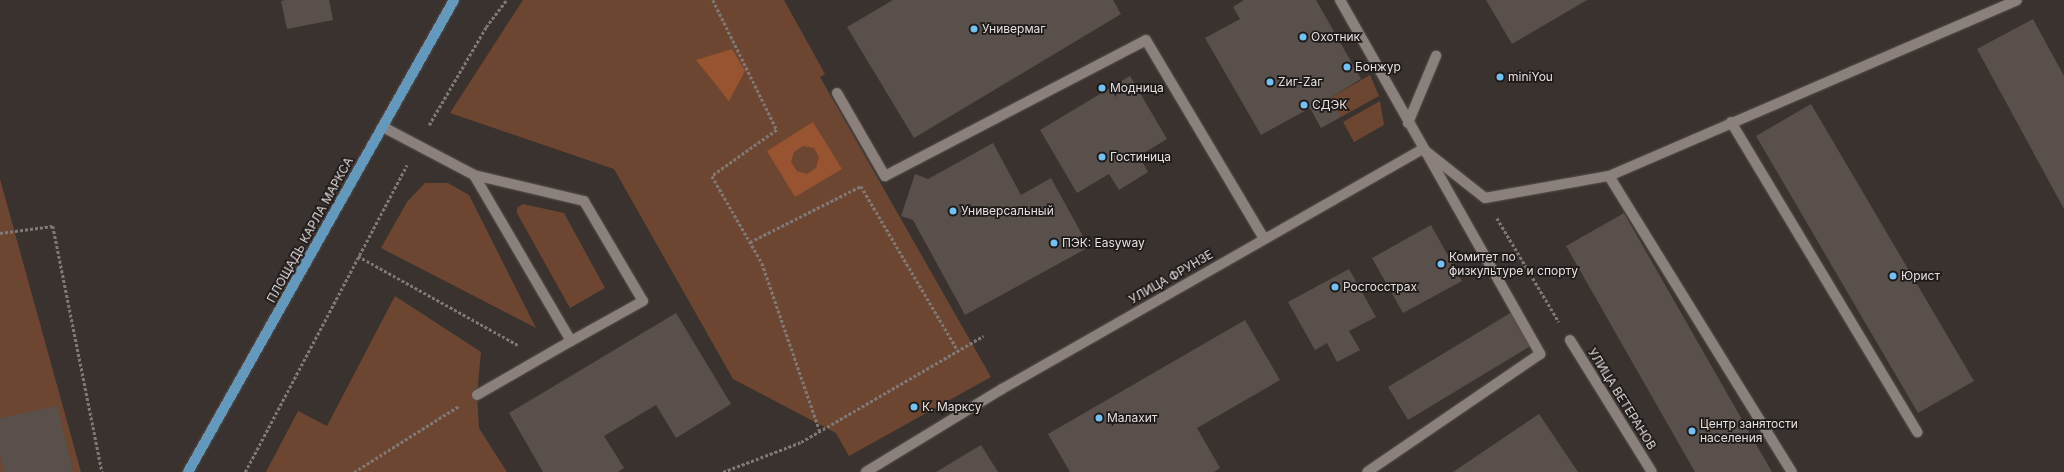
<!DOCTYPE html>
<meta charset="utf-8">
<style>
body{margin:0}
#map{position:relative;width:2064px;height:472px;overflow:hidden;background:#3a322e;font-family:Inter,sans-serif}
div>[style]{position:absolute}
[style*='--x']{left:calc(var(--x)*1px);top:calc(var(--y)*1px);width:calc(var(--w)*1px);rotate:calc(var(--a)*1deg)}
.green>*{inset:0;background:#6d4632}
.water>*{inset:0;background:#985330}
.building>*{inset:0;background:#59504b}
.path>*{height:2.5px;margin-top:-1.25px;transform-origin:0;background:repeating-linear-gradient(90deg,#7f7875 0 3px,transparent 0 5px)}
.roads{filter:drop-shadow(0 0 1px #58514e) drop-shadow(0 0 1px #58514e)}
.minor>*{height:10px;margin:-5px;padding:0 5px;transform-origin:5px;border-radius:5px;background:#8b817c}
.major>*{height:10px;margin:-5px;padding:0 5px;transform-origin:5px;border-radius:5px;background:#6299bc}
.dots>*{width:11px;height:11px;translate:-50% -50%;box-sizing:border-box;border:2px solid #1e1a19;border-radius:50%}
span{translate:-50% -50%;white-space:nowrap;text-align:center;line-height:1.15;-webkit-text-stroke:3.5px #1e1a19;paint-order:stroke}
.poi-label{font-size:12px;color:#e6e0de}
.left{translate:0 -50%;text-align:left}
.street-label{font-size:12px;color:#e6e0de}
</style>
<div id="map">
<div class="green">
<div style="clip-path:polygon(523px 0,784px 0,825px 74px,820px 77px,991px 377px,849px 456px,836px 433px,733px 379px,614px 169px,450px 113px)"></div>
<div style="clip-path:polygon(1370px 75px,1379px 96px,1341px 117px,1330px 98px)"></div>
<div style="clip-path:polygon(1380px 101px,1384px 125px,1354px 142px,1343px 122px)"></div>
<div style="clip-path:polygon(0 179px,81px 472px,0 472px)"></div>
<div style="clip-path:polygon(425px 183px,448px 183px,469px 195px,536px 328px,381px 248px,407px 202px)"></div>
<div style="clip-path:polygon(523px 204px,564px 213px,605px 288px,570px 308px,517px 213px,517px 208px)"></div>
<div style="clip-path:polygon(395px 296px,481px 352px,477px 395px,479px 428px,507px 472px,266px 472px,298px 411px,327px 426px)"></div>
</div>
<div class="water">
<div style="clip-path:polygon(732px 49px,745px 71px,729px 101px,696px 60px)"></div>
<div style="clip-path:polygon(evenodd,813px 122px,842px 169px,795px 197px,767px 151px,813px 122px,803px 146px,814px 148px,819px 157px,816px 168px,807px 174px,797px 171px,791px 162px,794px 152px,803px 146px)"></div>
</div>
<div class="building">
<div style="clip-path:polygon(285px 0,329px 0,333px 20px,287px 29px,281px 1px)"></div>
<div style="clip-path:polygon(893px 0,1113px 0,1121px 14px,914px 138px,847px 27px)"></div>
<div style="clip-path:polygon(1244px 0,1316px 0,1361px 79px,1330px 98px,1341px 117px,1321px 128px,1310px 108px,1261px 135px,1205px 38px,1240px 19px,1233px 7px)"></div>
<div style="clip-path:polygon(1486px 0,1587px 0,1512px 44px)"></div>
<div style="clip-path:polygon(2033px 19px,2064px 76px,2064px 209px,1977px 49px)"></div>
<div style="clip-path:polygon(1130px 76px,1167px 139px,1139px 156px,1148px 172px,1119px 190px,1109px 174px,1077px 193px,1040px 130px)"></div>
<div style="clip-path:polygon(1811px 104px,1974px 381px,1918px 413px,1756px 136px)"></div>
<div style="clip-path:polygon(993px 143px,1021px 195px,1051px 178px,1089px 247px,965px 315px,913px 220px,901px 216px,915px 174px,928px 179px)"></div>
<div style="clip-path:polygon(1624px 213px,1772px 472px,1695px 472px,1566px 246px)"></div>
<div style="clip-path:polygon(1431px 225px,1462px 281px,1403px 313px,1372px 258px)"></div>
<div style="clip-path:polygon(1349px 269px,1376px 317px,1349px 331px,1360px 350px,1337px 362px,1327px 343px,1315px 350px,1288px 302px)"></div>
<div style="clip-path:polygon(1512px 312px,1532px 345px,1408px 420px,1388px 387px)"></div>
<div style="clip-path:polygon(676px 313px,731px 404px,676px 438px,656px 405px,604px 436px,624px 468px,618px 472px,543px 472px,509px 413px)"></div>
<div style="clip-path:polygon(1245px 320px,1280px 380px,1197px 428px,1220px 468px,1214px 472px,1070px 472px,1048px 434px)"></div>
<div style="clip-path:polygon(57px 406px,73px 472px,4px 472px,0 454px,0 418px)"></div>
<div style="clip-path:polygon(1539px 414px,1578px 472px,1453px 472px)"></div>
<div style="clip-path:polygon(981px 445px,998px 472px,936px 472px)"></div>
</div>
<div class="path">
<div style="--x:713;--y:0;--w:145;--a:63.8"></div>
<div style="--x:777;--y:130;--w:80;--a:144.7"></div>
<div style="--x:712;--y:176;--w:100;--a:60.1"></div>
<div style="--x:762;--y:263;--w:178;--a:71"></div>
<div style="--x:429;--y:125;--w:113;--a:-59.8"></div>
<div style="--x:486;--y:27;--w:34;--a:-53"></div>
<div style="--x:1497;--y:218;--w:121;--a:59.2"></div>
<div style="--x:0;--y:233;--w:53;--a:-7.5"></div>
<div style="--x:53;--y:226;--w:251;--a:78.7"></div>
<div style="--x:750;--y:242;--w:124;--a:-26.8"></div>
<div style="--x:861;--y:186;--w:191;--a:59.5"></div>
<div style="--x:358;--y:256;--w:183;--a:29.1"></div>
<div style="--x:245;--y:472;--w:347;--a:-62.2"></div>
<div style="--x:354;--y:472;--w:124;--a:-32.2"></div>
<div style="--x:723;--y:472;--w:84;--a:-21"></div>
<div style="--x:801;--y:442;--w:211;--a:-30.2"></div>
</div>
<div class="roads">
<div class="minor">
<div style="--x:1340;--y:0;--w:407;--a:60.5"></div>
<div style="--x:1540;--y:354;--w:209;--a:145.7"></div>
<div style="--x:837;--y:93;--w:96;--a:60"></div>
<div style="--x:885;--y:176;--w:294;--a:-27.5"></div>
<div style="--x:1146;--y:40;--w:231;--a:59.3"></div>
<div style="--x:1731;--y:122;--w:362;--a:59"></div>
<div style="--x:1408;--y:123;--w:73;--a:-67.3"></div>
<div style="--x:383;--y:127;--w:103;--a:27.8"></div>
<div style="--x:474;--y:175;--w:113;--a:13.3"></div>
<div style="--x:584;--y:201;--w:116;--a:59.5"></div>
<div style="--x:643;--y:301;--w:82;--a:150.9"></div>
<div style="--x:571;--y:341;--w:192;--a:-120.3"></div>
<div style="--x:1609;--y:176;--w:348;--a:58.3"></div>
<div style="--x:1570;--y:340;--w:155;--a:58.2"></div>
<div style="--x:477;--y:395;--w:108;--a:-29.9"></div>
<div style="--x:866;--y:472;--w:159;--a:-31.4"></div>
<div style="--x:1002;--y:389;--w:485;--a:-29.7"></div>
<div style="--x:1423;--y:149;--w:79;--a:38.3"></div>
<div style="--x:1485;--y:198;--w:126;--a:-10.1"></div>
<div style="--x:1609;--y:176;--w:444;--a:-23.3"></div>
</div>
<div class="major">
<div style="--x:188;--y:472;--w:542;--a:-60.6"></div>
</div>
</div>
<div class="dots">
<div style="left:974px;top:29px;background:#72c1f5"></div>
<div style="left:1303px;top:37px;background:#72c1f5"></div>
<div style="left:1347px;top:67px;background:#72c1f5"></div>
<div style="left:1500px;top:77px;background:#72c1f5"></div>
<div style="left:1270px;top:82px;background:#72c1f5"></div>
<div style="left:1102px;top:88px;background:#72c1f5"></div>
<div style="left:1304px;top:105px;background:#72c1f5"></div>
<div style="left:1102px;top:157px;background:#72c1f5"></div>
<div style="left:953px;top:211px;background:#72c1f5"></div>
<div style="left:1054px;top:243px;background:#72c1f5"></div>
<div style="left:1441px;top:264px;background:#72c1f5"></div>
<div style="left:1893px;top:276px;background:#72c1f5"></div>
<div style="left:1335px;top:287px;background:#72c1f5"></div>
<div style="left:914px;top:407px;background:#72c1f5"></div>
<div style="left:1099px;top:418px;background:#72c1f5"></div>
<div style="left:1692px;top:431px;background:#72c1f5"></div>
</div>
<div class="poi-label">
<span class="left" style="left:982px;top:29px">Универмаг</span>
<span class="left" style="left:1311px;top:37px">Охотник</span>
<span class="left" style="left:1355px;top:67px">Бонжур</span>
<span class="left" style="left:1508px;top:77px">miniYou</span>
<span class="left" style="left:1278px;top:82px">Zиг-Zаг</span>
<span class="left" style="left:1110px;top:88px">Модница</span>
<span class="left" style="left:1312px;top:105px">СДЭК</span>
<span class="left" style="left:1110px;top:157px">Гостиница</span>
<span class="left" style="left:961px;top:211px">Универсальный</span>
<span class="left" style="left:1062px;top:243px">ПЭК: Easyway</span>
<span class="left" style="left:1449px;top:264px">Комитет по<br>физкультуре и спорту</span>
<span class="left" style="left:1901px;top:276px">Юрист</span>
<span class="left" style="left:1343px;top:287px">Росгосстрах</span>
<span class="left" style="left:922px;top:407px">К. Марксу</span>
<span class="left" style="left:1107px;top:418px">Малахит</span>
<span class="left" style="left:1700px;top:431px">Центр занятости<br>населения</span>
</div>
<div class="street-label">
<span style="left:310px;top:230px;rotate:-61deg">ПЛОЩАДЬ КАРЛА МАРКСА</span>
<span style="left:1171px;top:277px;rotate:-30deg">УЛИЦА ФРУНЗЕ</span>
<span style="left:1622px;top:399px;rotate:58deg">УЛИЦА ВЕТЕРАНОВ</span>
</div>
</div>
